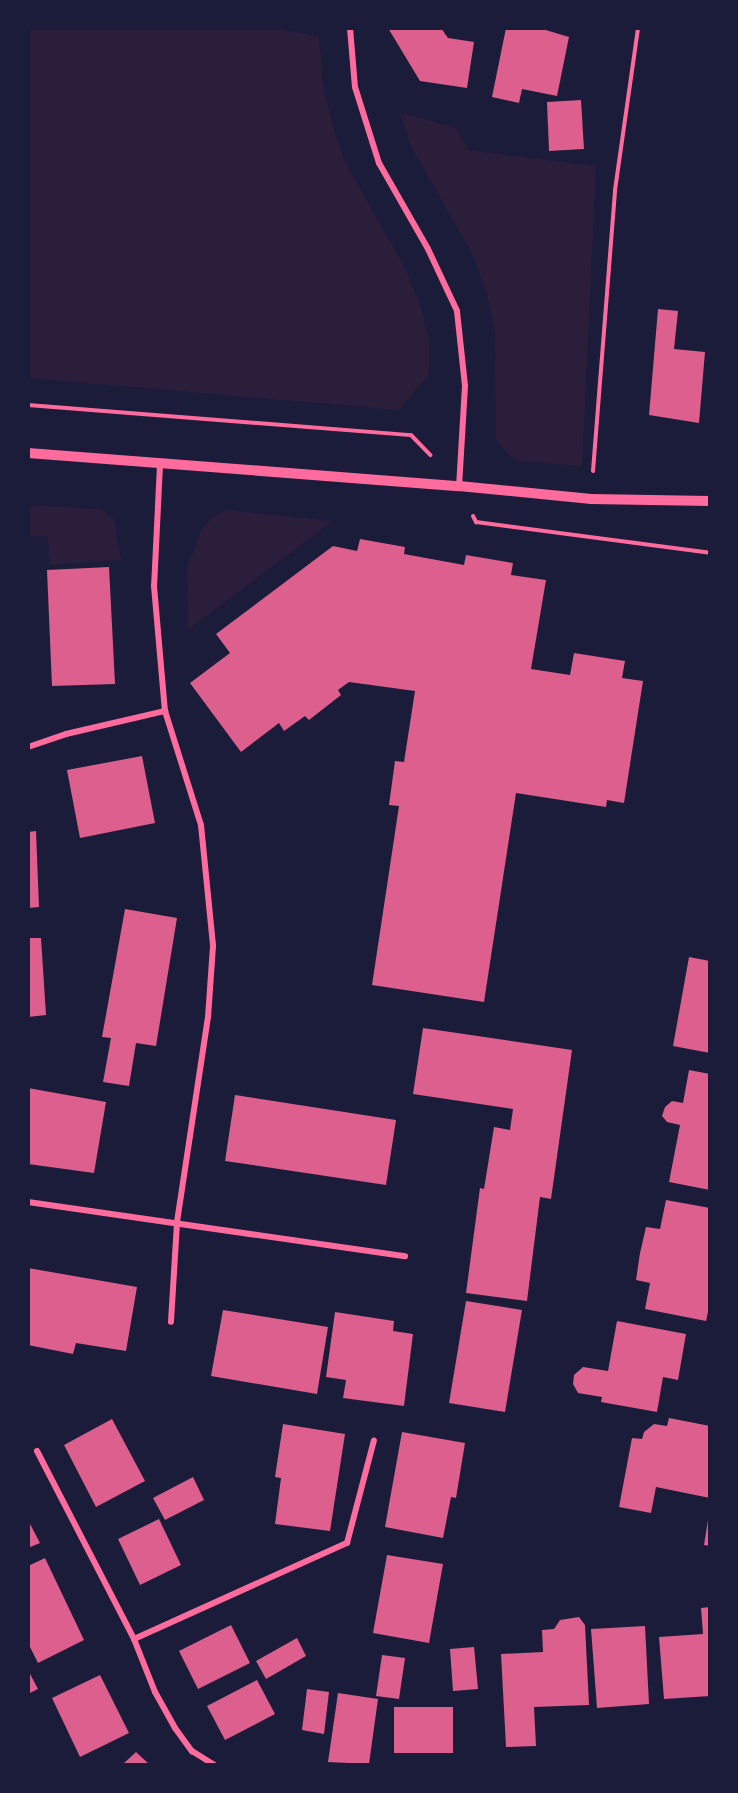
<!DOCTYPE html>
<style>
body{margin:0}
#map{position:relative;width:738px;height:1793px;overflow:hidden;background:#1b1b3a;font-family:Helvetica,sans-serif}
div>[style]{position:absolute}
[style*='--x']{left:calc(var(--x)*1px);top:calc(var(--y)*1px);width:calc(var(--w)*1px);rotate:calc(var(--a)*1deg)}
.green>*{inset:0;background:#2a1e3b}
.building>*{inset:0;background:#dd5f8e}
.path>*{height:4px;margin:-2px;padding:0 2px;transform-origin:2px;border-radius:2px;background:#ff6b9d}
.minor>*{height:6px;margin:-3px;padding:0 3px;transform-origin:3px;border-radius:3px;background:#ff6b9d}
.tertiary>*{height:10px;margin:-5px;padding:0 5px;transform-origin:5px;border-radius:5px;background:#ff6b9d}
span{translate:-50% -50%;white-space:nowrap;text-align:center;line-height:1.15;-webkit-text-stroke:4.5px #1b1b3a;paint-order:stroke}
.frame{position:absolute;inset:0;border:30px solid #1b1b3a;pointer-events:none}
</style>
<div id="map">
<div class="green">
<div style="clip-path:polygon(272px 28px,319px 36px,323px 84px,332px 123px,345px 162px,406px 270px,421px 307px,429px 340px,429px 374px,399px 410px,29px 378px,29px 29px)"></div>
<div style="clip-path:polygon(399px 112px,456px 128px,468px 150px,596px 166px,582px 466px,519px 461px,508px 455px,496px 439px,495px 333px,487px 294px,472px 254px,411px 146px)"></div>
<div style="clip-path:polygon(28px 505px,101px 509px,114px 520px,121px 560px,49px 565px,48px 536px,29px 536px)"></div>
<div style="clip-path:polygon(225px 510px,333px 521px,188px 630px,187px 567px,201px 531px,211px 518px)"></div>
</div>
<div class="building">
<div style="clip-path:polygon(388px 28px,441px 28px,448px 38px,474px 42px,467px 88px,420px 81px)"></div>
<div style="clip-path:polygon(506px 28px,539px 28px,569px 37px,557px 96px,522px 89px,519px 103px,492px 97px)"></div>
<div style="clip-path:polygon(581px 100px,584px 149px,549px 151px,547px 102px)"></div>
<div style="clip-path:polygon(658px 309px,678px 311px,674px 349px,705px 352px,699px 423px,649px 415px)"></div>
<div style="clip-path:polygon(360px 539px,405px 547px,404px 554px,464px 565px,466px 555px,513px 563px,511px 575px,546px 580px,531px 669px,570px 675px,574px 653px,625px 661px,622px 678px,643px 681px,624px 803px,607px 800px,606px 807px,516px 793px,484px 1002px,372px 985px,399px 806px,389px 805px,395px 761px,404px 762px,415px 691px,349px 682px,338px 690px,341px 695px,309px 720px,305px 716px,284px 731px,279px 723px,241px 752px,190px 683px,230px 653px,216px 634px,333px 546px,357px 551px)"></div>
<div style="clip-path:polygon(109px 567px,115px 684px,52px 686px,47px 570px)"></div>
<div style="clip-path:polygon(142px 756px,155px 823px,80px 838px,67px 770px)"></div>
<div style="clip-path:polygon(36px 831px,39px 907px,28px 908px,28px 832px)"></div>
<div style="clip-path:polygon(125px 909px,177px 918px,156px 1046px,136px 1043px,129px 1086px,103px 1082px,111px 1038px,102px 1037px)"></div>
<div style="clip-path:polygon(28px 938px,41px 938px,46px 1015px,28px 1017px)"></div>
<div style="clip-path:polygon(689px 957px,710px 961px,710px 1053px,673px 1046px)"></div>
<div style="clip-path:polygon(423px 1028px,572px 1050px,551px 1199px,540px 1197px,527px 1301px,466px 1293px,480px 1188px,484px 1189px,494px 1127px,510px 1130px,513px 1109px,413px 1094px)"></div>
<div style="clip-path:polygon(689px 1070px,710px 1074px,710px 1190px,669px 1182px,680px 1125px,667px 1122px,662px 1116px,665px 1107px,672px 1101px,683px 1103px)"></div>
<div style="clip-path:polygon(28px 1088px,106px 1102px,94px 1173px,28px 1164px)"></div>
<div style="clip-path:polygon(235px 1095px,396px 1120px,386px 1185px,225px 1161px)"></div>
<div style="clip-path:polygon(666px 1200px,710px 1208px,710px 1303px,706px 1321px,645px 1309px,650px 1283px,636px 1280px,640px 1253px,646px 1227px,660px 1229px)"></div>
<div style="clip-path:polygon(28px 1268px,137px 1287px,126px 1351px,76px 1343px,73px 1354px,28px 1345px)"></div>
<div style="clip-path:polygon(466px 1301px,522px 1310px,505px 1412px,449px 1403px)"></div>
<div style="clip-path:polygon(223px 1310px,328px 1327px,317px 1394px,211px 1376px)"></div>
<div style="clip-path:polygon(335px 1312px,394px 1321px,393px 1331px,413px 1334px,404px 1406px,343px 1398px,346px 1380px,326px 1377px)"></div>
<div style="clip-path:polygon(617px 1321px,686px 1334px,678px 1380px,663px 1377px,657px 1412px,601px 1402px,602px 1397px,578px 1393px,573px 1384px,574px 1375px,583px 1367px,608px 1371px)"></div>
<div style="clip-path:polygon(669px 1418px,710px 1426px,710px 1498px,656px 1487px,651px 1513px,619px 1507px,632px 1438px,642px 1439px,644px 1432px,654px 1424px,667px 1426px)"></div>
<div style="clip-path:polygon(112px 1419px,145px 1481px,96px 1507px,64px 1445px)"></div>
<div style="clip-path:polygon(283px 1424px,345px 1434px,330px 1531px,275px 1524px,281px 1478px,275px 1477px)"></div>
<div style="clip-path:polygon(402px 1432px,465px 1443px,456px 1498px,451px 1497px,443px 1538px,385px 1527px)"></div>
<div style="clip-path:polygon(193px 1477px,204px 1500px,165px 1520px,153px 1498px)"></div>
<div style="clip-path:polygon(159px 1519px,181px 1565px,140px 1585px,118px 1539px)"></div>
<div style="clip-path:polygon(28px 1520px,40px 1543px,28px 1548px)"></div>
<div style="clip-path:polygon(708px 1520px,710px 1520px,710px 1546px,704px 1545px)"></div>
<div style="clip-path:polygon(387px 1555px,443px 1564px,429px 1643px,373px 1633px)"></div>
<div style="clip-path:polygon(45px 1558px,84px 1640px,38px 1663px,28px 1643px,28px 1566px)"></div>
<div style="clip-path:polygon(710px 1607px,710px 1696px,664px 1699px,659px 1637px,703px 1634px,701px 1608px)"></div>
<div style="clip-path:polygon(579px 1617px,585px 1625px,589px 1705px,534px 1707px,536px 1746px,506px 1747px,501px 1654px,543px 1652px,542px 1630px,554px 1629px,560px 1620px)"></div>
<div style="clip-path:polygon(231px 1625px,250px 1663px,198px 1689px,179px 1651px)"></div>
<div style="clip-path:polygon(645px 1626px,649px 1704px,597px 1708px,591px 1629px)"></div>
<div style="clip-path:polygon(297px 1638px,306px 1656px,266px 1679px,256px 1661px)"></div>
<div style="clip-path:polygon(474px 1647px,478px 1689px,453px 1691px,450px 1649px)"></div>
<div style="clip-path:polygon(382px 1655px,405px 1658px,399px 1699px,376px 1696px)"></div>
<div style="clip-path:polygon(28px 1670px,38px 1689px,28px 1694px)"></div>
<div style="clip-path:polygon(100px 1675px,129px 1733px,80px 1757px,52px 1698px)"></div>
<div style="clip-path:polygon(257px 1680px,275px 1714px,225px 1740px,207px 1706px)"></div>
<div style="clip-path:polygon(307px 1689px,329px 1692px,324px 1734px,302px 1730px)"></div>
<div style="clip-path:polygon(338px 1693px,378px 1699px,369px 1764px,328px 1762px)"></div>
<div style="clip-path:polygon(394px 1707px,453px 1707px,453px 1753px,394px 1753px)"></div>
<div style="clip-path:polygon(136px 1752px,149px 1764px,123px 1764px)"></div>
</div>
<div class="path">
<div style="--x:28;--y:405;--w:384;--a:4.5"></div>
<div style="--x:411;--y:435;--w:28;--a:46"></div>
<div style="--x:593;--y:471;--w:282;--a:-85.5"></div>
<div style="--x:615;--y:190;--w:164;--a:-81.9"></div>
<div style="--x:473;--y:516;--w:7;--a:63"></div>
<div style="--x:476;--y:522;--w:236;--a:7.5"></div>
</div>
<div class="minor">
<div style="--x:350;--y:28;--w:59;--a:85.2"></div>
<div style="--x:355;--y:87;--w:80;--a:72.5"></div>
<div style="--x:379;--y:163;--w:99;--a:60.3"></div>
<div style="--x:428;--y:249;--w:68;--a:64.9"></div>
<div style="--x:457;--y:311;--w:75;--a:83.9"></div>
<div style="--x:465;--y:386;--w:100;--a:93.4"></div>
<div style="--x:160;--y:465;--w:121;--a:92.8"></div>
<div style="--x:154;--y:586;--w:125;--a:85"></div>
<div style="--x:165;--y:711;--w:120;--a:72.5"></div>
<div style="--x:201;--y:825;--w:122;--a:84.3"></div>
<div style="--x:213;--y:946;--w:71;--a:94"></div>
<div style="--x:208;--y:1017;--w:208;--a:98.6"></div>
<div style="--x:177;--y:1223;--w:99;--a:93.5"></div>
<div style="--x:28;--y:747;--w:40;--a:-18.9"></div>
<div style="--x:66;--y:734;--w:102;--a:-13.1"></div>
<div style="--x:28;--y:1202;--w:381;--a:8.2"></div>
<div style="--x:37;--y:1451;--w:212;--a:62.7"></div>
<div style="--x:134;--y:1639;--w:57;--a:68.4"></div>
<div style="--x:155;--y:1692;--w:41;--a:60.9"></div>
<div style="--x:175;--y:1728;--w:29;--a:54"></div>
<div style="--x:192;--y:1751;--w:25;--a:32"></div>
<div style="--x:134;--y:1639;--w:234;--a:-24.3"></div>
<div style="--x:347;--y:1543;--w:106;--a:-75.3"></div>
</div>
<div class="tertiary">
<div style="--x:28;--y:453;--w:432;--a:4.4"></div>
<div style="--x:459;--y:486;--w:133;--a:5.6"></div>
<div style="--x:591;--y:499;--w:119;--a:1"></div>
</div>
<div class="frame"></div>
</div>
